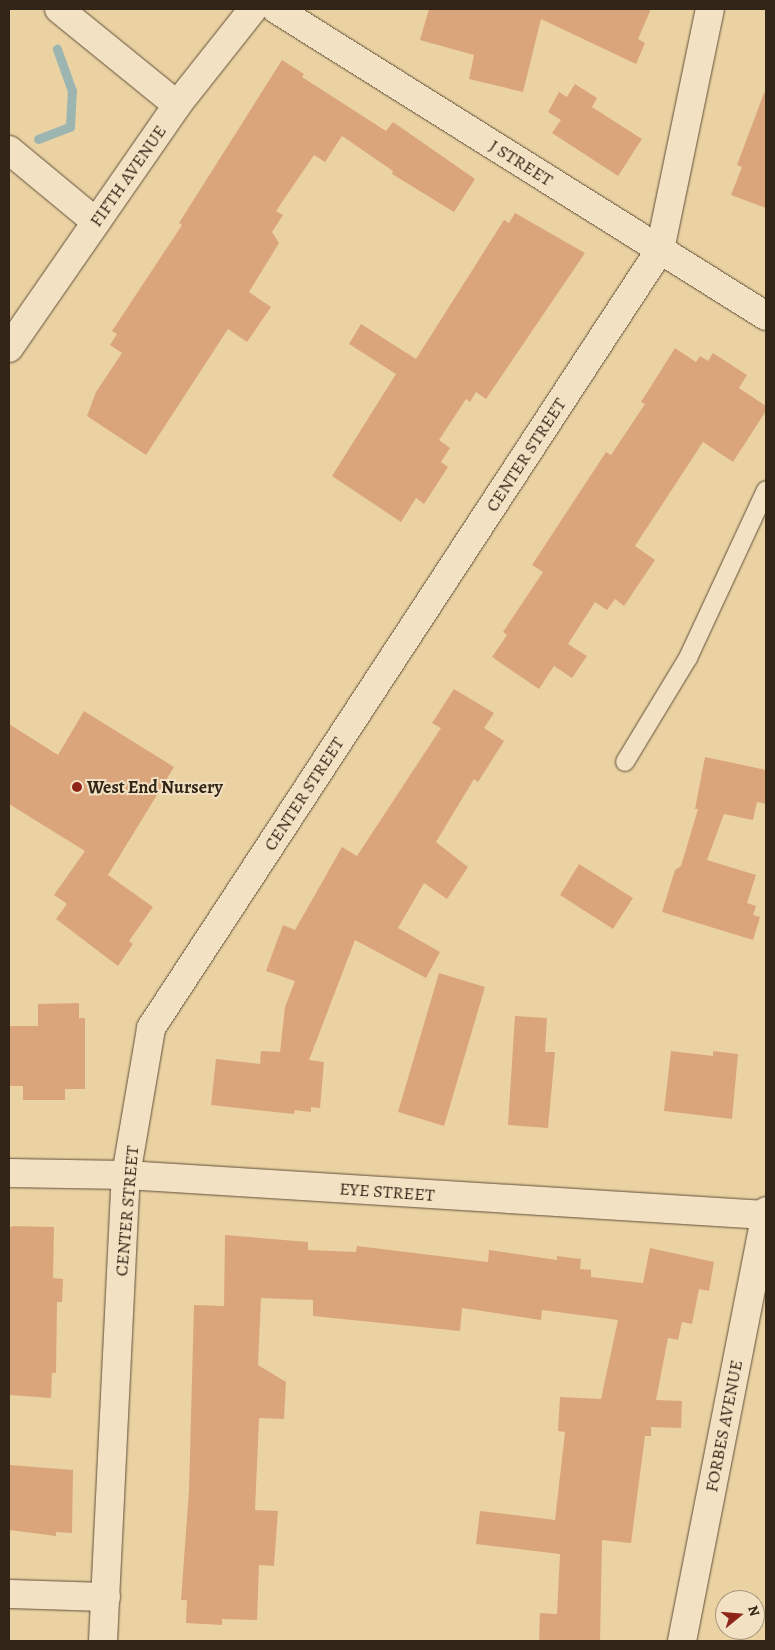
<!DOCTYPE html>
<style>
body{margin:0}
#map{position:relative;width:775px;height:1650px;overflow:hidden;background:#ebd2a3;font-family:Alegreya,serif}
div>[style]{position:absolute}
[style*='--x']{left:calc(var(--x)*1px);top:calc(var(--y)*1px);width:calc(var(--w)*1px);rotate:calc(var(--a)*1deg)}
.stream>*{height:9px;margin:-4.5px;padding:0 4.5px;transform-origin:4.5px;border-radius:4.5px;background:#9cb5b1}
.building>*{inset:0;background:#dba57c}
.roads{filter:drop-shadow(0 0 1px #605039) drop-shadow(0 0 1px #605039)}
.lane>*{height:18px;margin:-9px;padding:0 9px;transform-origin:9px;border-radius:9px;background:#f2e2c3}
.street>*{height:28px;margin:-14px;padding:0 14px;transform-origin:14px;border-radius:14px;background:#f2e2c3}
.secondary>*{height:28px;margin:-14px;padding:0 14px;transform-origin:14px;border-radius:14px;background:#f2e2c3}
.dots>*{width:14px;height:14px;translate:-50% -50%;box-sizing:border-box;border:2px solid #f2e2c3;border-radius:50%}
span{translate:-50% -50%;white-space:nowrap;text-align:center;line-height:1.15;-webkit-text-stroke:4px #f2e2c3;paint-order:stroke}
.street-label{font-size:18px;color:#322416}
.poi-label{font-size:18px;color:#322416;font-weight:700}
.left{translate:0 -50%;text-align:left}
.frame{position:absolute;inset:0;border:10px solid #322416;pointer-events:none}
.north{position:absolute;left:715px;top:1590px;width:50px;height:50px;box-sizing:border-box;background:#f2e2c3;border:1px solid #a5967e;border-radius:50%;rotate:73deg;font-size:14px;font-weight:700;line-height:20px;text-align:center;color:#322416}
.north::after{content:'';display:block;margin:auto;width:18px;height:22px;background:#8f2418;clip-path:polygon(50% 0,100% 100%,50% 72%,0 100%)}
</style>
<div id="map">
<div class="stream">
<div style="--x:38;--y:139;--w:34;--a:-21"></div>
<div style="--x:70;--y:127;--w:36;--a:-87"></div>
<div style="--x:72;--y:91;--w:45;--a:-109.7"></div>
</div>
<div class="building">
<div style="clip-path:polygon(429px 9px,651px 9px,638px 39px,645px 43px,636px 64px,541px 19px,523px 92px,469px 79px,474px 55px,420px 40px)"></div>
<div style="clip-path:polygon(282px 60px,304px 74px,302px 77px,386px 131px,393px 122px,475px 179px,454px 212px,392px 174px,393px 171px,342px 136px,325px 162px,314px 155px,276px 211px,283px 215px,272px 232px,279px 243px,249px 292px,271px 307px,247px 342px,228px 329px,146px 455px,87px 416px,96px 392px,122px 353px,110px 345px,117px 334px,112px 331px,182px 225px,179px 223px)"></div>
<div style="clip-path:polygon(575px 84px,597px 98px,592px 107px,642px 139px,618px 176px,552px 133px,561px 120px,548px 112px,559px 92px,567px 97px)"></div>
<div style="clip-path:polygon(764px 93px,766px 93px,766px 208px,731px 195px,742px 167px,737px 165px)"></div>
<div style="clip-path:polygon(515px 213px,585px 253px,486px 399px,476px 392px,470px 402px,466px 399px,439px 440px,450px 448px,441px 462px,448px 467px,424px 504px,416px 498px,401px 522px,332px 476px,396px 374px,349px 344px,361px 324px,416px 359px,504px 220px,509px 223px)"></div>
<div style="clip-path:polygon(675px 348px,696px 362px,700px 356px,708px 361px,713px 353px,747px 375px,739px 388px,766px 406px,766px 411px,733px 462px,703px 442px,635px 546px,655px 560px,624px 606px,615px 599px,607px 610px,595px 602px,568px 644px,587px 656px,572px 678px,554px 666px,539px 689px,492px 657px,507px 635px,503px 632px,543px 572px,532px 565px,606px 452px,611px 455px,645px 404px,641px 402px)"></div>
<div style="clip-path:polygon(454px 689px,494px 713px,484px 728px,504px 741px,478px 782px,474px 779px,436px 842px,468px 867px,447px 899px,424px 883px,398px 928px,440px 952px,426px 978px,355px 940px,309px 1060px,324px 1062px,320px 1108px,311px 1107px,311px 1112px,295px 1110px,294px 1114px,211px 1105px,216px 1059px,260px 1064px,261px 1051px,280px 1052px,285px 1007px,295px 981px,266px 971px,283px 925px,295px 930px,342px 847px,357px 856px,441px 728px,432px 723px)"></div>
<div style="clip-path:polygon(84px 711px,174px 767px,108px 875px,153px 907px,129px 941px,133px 944px,118px 966px,56px 919px,67px 904px,54px 895px,85px 851px,9px 804px,9px 724px,58px 755px)"></div>
<div style="clip-path:polygon(705px 757px,766px 770px,766px 804px,757px 802px,753px 820px,724px 814px,707px 860px,756px 875px,747px 903px,756px 906px,753px 915px,760px 917px,753px 940px,662px 912px,675px 870px,681px 866px,698px 809px,695px 809px)"></div>
<div style="clip-path:polygon(579px 864px,633px 898px,613px 929px,560px 895px)"></div>
<div style="clip-path:polygon(439px 973px,485px 987px,444px 1126px,398px 1112px)"></div>
<div style="clip-path:polygon(79px 1003px,79px 1018px,85px 1018px,85px 1089px,65px 1089px,65px 1100px,23px 1100px,23px 1086px,9px 1086px,9px 1026px,38px 1026px,38px 1004px)"></div>
<div style="clip-path:polygon(515px 1016px,547px 1018px,545px 1052px,555px 1052px,548px 1128px,508px 1125px)"></div>
<div style="clip-path:polygon(671px 1051px,713px 1056px,713px 1051px,738px 1054px,732px 1119px,664px 1111px)"></div>
<div style="clip-path:polygon(13px 1226px,54px 1227px,53px 1278px,63px 1279px,62px 1302px,57px 1302px,56px 1373px,52px 1373px,51px 1398px,9px 1395px,9px 1228px)"></div>
<div style="clip-path:polygon(225px 1235px,308px 1242px,308px 1250px,356px 1252px,357px 1246px,488px 1262px,489px 1250px,557px 1260px,557px 1256px,581px 1259px,580px 1269px,591px 1270px,591px 1277px,643px 1283px,650px 1248px,714px 1262px,709px 1291px,699px 1289px,692px 1324px,682px 1322px,678px 1340px,668px 1338px,656px 1400px,682px 1401px,681px 1428px,651px 1427px,651px 1436px,645px 1436px,631px 1543px,602px 1540px,600px 1641px,539px 1641px,540px 1613px,557px 1614px,560px 1554px,476px 1544px,480px 1511px,555px 1520px,565px 1432px,558px 1431px,560px 1397px,601px 1399px,618px 1320px,542px 1310px,541px 1320px,462px 1308px,460px 1331px,313px 1316px,313px 1300px,261px 1298px,258px 1365px,286px 1382px,284px 1419px,259px 1418px,255px 1510px,278px 1511px,274px 1566px,259px 1565px,257px 1620px,222px 1619px,222px 1625px,186px 1623px,187px 1600px,181px 1600px,189px 1490px,194px 1305px,224px 1306px)"></div>
<div style="clip-path:polygon(10px 1465px,73px 1470px,72px 1533px,56px 1532px,56px 1536px,9px 1530px)"></div>
</div>
<div class="roads">
<div class="lane">
<div style="--x:625;--y:762;--w:122;--a:-58.8"></div>
<div style="--x:688;--y:658;--w:185;--a:-65.1"></div>
</div>
<div class="street">
<div style="--x:59;--y:9;--w:152;--a:39.1"></div>
<div style="--x:276;--y:9;--w:578;--a:32.07"></div>
<div style="--x:9;--y:150;--w:113;--a:39.6"></div>
<div style="--x:9;--y:1173;--w:117;--a:1"></div>
<div style="--x:126;--y:1175;--w:640;--a:3.58"></div>
<div style="--x:9;--y:1594;--w:97;--a:1.8"></div>
<div style="--x:103;--y:1641;--w:467;--a:-87.2"></div>
<div style="--x:126;--y:1175;--w:149;--a:-80.3"></div>
<div style="--x:151;--y:1028;--w:930;--a:-56.81"></div>
<div style="--x:660;--y:250;--w:246;--a:-78.3"></div>
</div>
<div class="secondary">
<div style="--x:9;--y:348;--w:295;--a:-55.3"></div>
<div style="--x:177;--y:105;--w:122;--a:-51.6"></div>
<div style="--x:682;--y:1641;--w:438;--a:-78.9"></div>
</div>
</div>
<div class="dots">
<div style="left:77px;top:787px;background:#8f2418"></div>
</div>
<div class="street-label">
<span style="left:521px;top:163px;rotate:32deg">J STREET</span>
<span style="left:128px;top:176px;rotate:-55deg">FIFTH AVENUE</span>
<span style="left:526px;top:455px;rotate:-57deg">CENTER STREET</span>
<span style="left:304px;top:794px;rotate:-57deg">CENTER STREET</span>
<span style="left:387px;top:1192px;rotate:4deg">EYE STREET</span>
<span style="left:127px;top:1211px;rotate:-85deg">CENTER STREET</span>
<span style="left:724px;top:1426px;rotate:-79deg">FORBES AVENUE</span>
</div>
<div class="poi-label">
<span class="left" style="left:87px;top:787px">West End Nursery</span>
</div>
<div class="frame"></div>
<div class="north">N</div>
</div>
